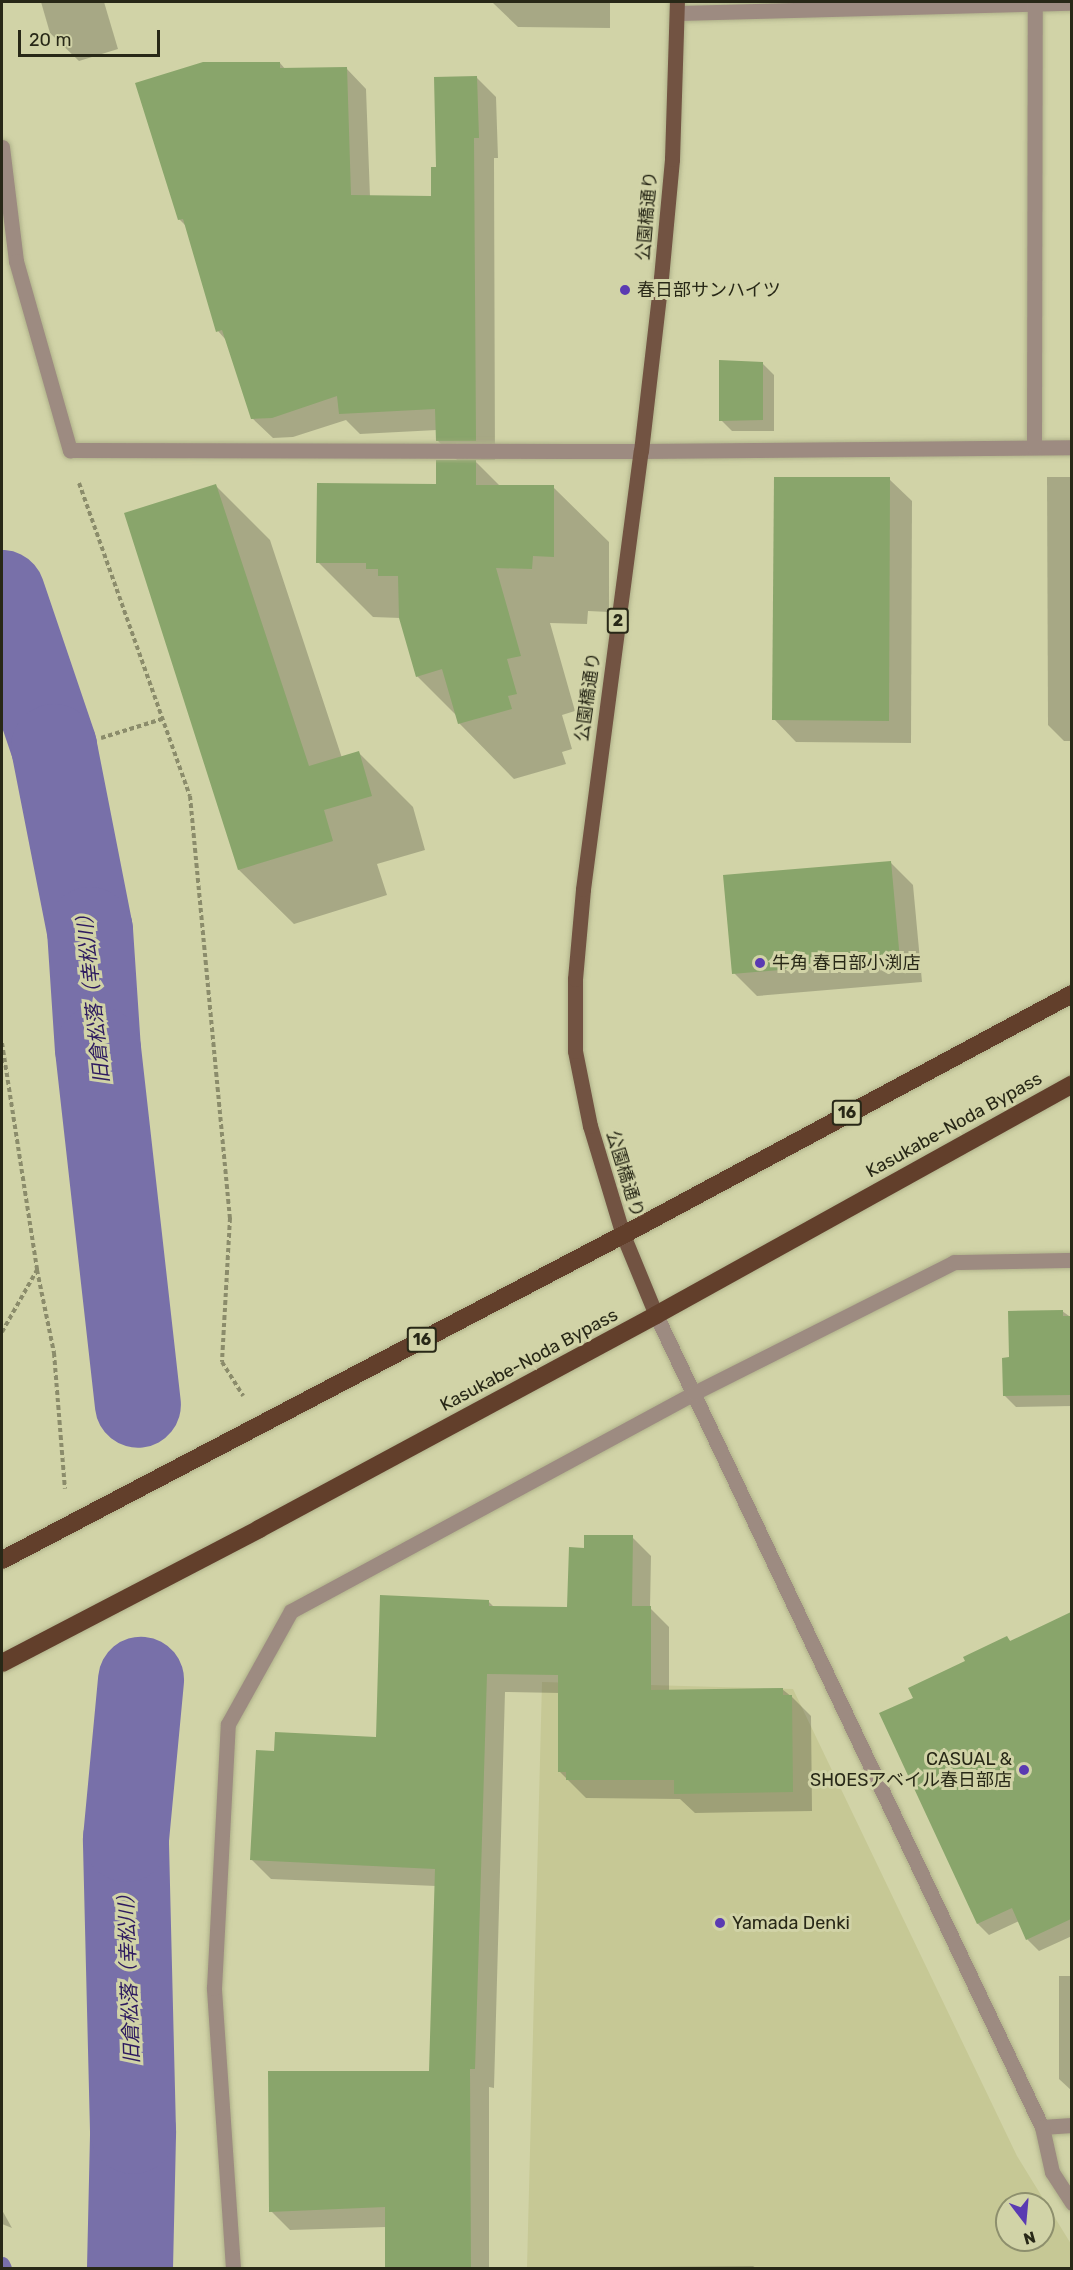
<!DOCTYPE html>
<meta charset="utf-8">
<style>
body{margin:0}
#map{position:relative;width:1073px;height:2270px;overflow:hidden;background:#d1d3a7;font-family:Rubik,"Noto Sans JP",sans-serif}
div>[style]{position:absolute}
[style*='--x']{left:calc(var(--x)*1px);top:calc(var(--y)*1px);width:calc(var(--w)*1px);rotate:calc(var(--a)*1deg)}
.built>*{inset:0;background:#c6c895}
.shadow>*{inset:0;background:#0003}
.stream>*{height:15px;margin:-7.5px;padding:0 7.5px;transform-origin:7.5px;border-radius:7.5px;background:#7870a9}
.river>*{height:86px;margin:-43px;padding:0 43px;transform-origin:43px;border-radius:43px;background:#7870a9}
.building>*{inset:0;background:#89a56b}
.path>*{height:4px;margin-top:-2px;transform-origin:0;background:repeating-linear-gradient(90deg,#8b8c6b 0 4.5px,transparent 0 7.5px)}
.roads{filter:drop-shadow(0 0 2px #afb18a) drop-shadow(0 0 2px #afb18a)}
.minor>*{height:15px;margin:-7.5px;padding:0 7.5px;transform-origin:7.5px;border-radius:7.5px;background:#9d8b81}
.major>*{height:15px;margin:-7.5px;padding:0 7.5px;transform-origin:7.5px;border-radius:7.5px;background:#725342}
.highway>*{height:18px;margin:-9px;padding:0 9px;transform-origin:9px;border-radius:9px;background:#623f2b}
.dots>*{width:16px;height:16px;translate:-50% -50%;box-sizing:border-box;border:3px solid #d1d3a7;border-radius:50%}
span{translate:-50% -50%;white-space:nowrap;text-align:center;line-height:1.15;-webkit-text-stroke:6px #d1d3a7;paint-order:stroke}
.shield-label span{padding:2px 4px;background:#d1d3a7;border:2px solid;border-radius:4px;-webkit-text-stroke-width:0}
.shield-label{font-size:16px;color:#282817;font-weight:700}
.street-label{font-size:18px;color:#282817}
.poi-label{font-size:18px;color:#282817}
.left{translate:0 -50%;text-align:left}
.right{translate:-100% -50%;text-align:right}
.water-label{font-size:20px;color:#2d1a5f;font-style:italic}
.frame{position:absolute;inset:0;border:3px solid #282817;pointer-events:none}
.north{position:absolute;left:995px;top:2192px;width:60px;height:60px;box-sizing:border-box;background:#d1d3a7;border:2px solid #8d8f6d;border-radius:50%;rotate:164deg;font-size:16px;font-weight:700;line-height:24px;text-align:center;color:#282817}
.north::after{content:'';display:block;margin:auto;width:21px;height:27px;background:#5a3ab2;clip-path:polygon(50% 0,100% 100%,50% 72%,0 100%)}
.scale{position:absolute;left:18px;top:30px;width:142px;height:27px;box-sizing:border-box;border:3px solid #282817;border-top:0;padding-left:8px;font-size:18px;line-height:21px;white-space:nowrap;color:#282817;-webkit-text-stroke:4px #d1d3a7;paint-order:stroke}
</style>
<div id="map">
<div class="built">
<div style="clip-path:polygon(evenodd,542px 1682px,793px 1689px,1017px 2156px,1071px 2244px,1071px 2268px,527px 2268px,542px 1682px,1007px 2204px,1043px 2204px,1043px 2240px,1007px 2240px,1007px 2204px)"></div>
</div>
<div class="shadow">
<div style="clip-path:polygon(41px 2px,104px 2px,118px 49px,79px 61px,50px 33px)"></div>
<div style="clip-path:polygon(492px 2px,610px 2px,610px 28px,518px 27px)"></div>
<div style="clip-path:polygon(280px 63px,286px 70px,346px 68px,366px 89px,370px 197px,433px 198px,438px 169px,476px 77px,496px 97px,498px 158px,494px 158px,495px 460px,474px 460px,500px 486px,553px 487px,609px 542px,609px 612px,588px 611px,587px 624px,550px 623px,575px 711px,562px 715px,572px 749px,562px 752px,566px 764px,514px 779px,459px 723px,457px 716px,417px 676px,400px 618px,373px 617px,318px 562px,438px 486px,459px 462px,437px 440px,437px 430px,360px 434px,346px 420px,293px 437px,273px 438px,252px 418px,226px 340px,218px 331px,187px 227px,179px 219px)"></div>
<div style="clip-path:polygon(762px 363px,774px 375px,774px 431px,732px 431px,721px 420px)"></div>
<div style="clip-path:polygon(1047px 477px,1072px 477px,1072px 741px,1064px 741px,1048px 725px)"></div>
<div style="clip-path:polygon(889px 479px,912px 501px,911px 743px,796px 742px,774px 719px)"></div>
<div style="clip-path:polygon(216px 486px,270px 540px,342px 758px,359px 753px,413px 807px,425px 850px,377px 864px,387px 895px,294px 924px,239px 870px,126px 514px)"></div>
<div style="clip-path:polygon(890px 862px,913px 885px,922px 982px,757px 996px,734px 973px)"></div>
<div style="clip-path:polygon(1062px 1311px,1072px 1318px,1072px 1406px,1016px 1407px,1005px 1396px,1011px 1359px)"></div>
<div style="clip-path:polygon(632px 1537px,651px 1556px,650px 1608px,669px 1627px,669px 1692px,782px 1689px,792px 1697px,811px 1716px,812px 1811px,695px 1813px,680px 1799px,586px 1798px,560px 1772px,560px 1693px,505px 1692px,494px 2088px,489px 2087px,489px 2268px,387px 2268px,386px 2227px,290px 2230px,271px 2211px,430px 2072px,436px 1886px,271px 1879px,252px 1860px,275px 1753px,378px 1739px,488px 1601px,495px 1608px,569px 1609px,585px 1549px)"></div>
<div style="clip-path:polygon(1071px 1626px,1072px 1936px,1039px 1951px,1027px 1939px,1019px 1921px,989px 1935px,978px 1924px,881px 1714px,915px 1698px,1007px 1638px,1011px 1642px)"></div>
<div style="clip-path:polygon(1059px 1976px,1072px 1976px,1072px 2091px,1059px 2079px)"></div>
<div style="clip-path:polygon(2px 2210px,12px 2228px,2px 2224px)"></div>
<div style="clip-path:polygon(753px 2266px,756px 2268px,646px 2268px,646px 2267px)"></div>
</div>
<div class="stream">
<div style="--x:2;--y:2264;--w:4;--a:63"></div>
</div>
<div class="river">
<div style="--x:2;--y:593;--w:163;--a:71.3"></div>
<div style="--x:54;--y:747;--w:187;--a:78.9"></div>
<div style="--x:90;--y:930;--w:119;--a:86.2"></div>
<div style="--x:98;--y:1049;--w:358;--a:83.6"></div>
<div style="--x:130;--y:2268;--w:137;--a:-88.7"></div>
<div style="--x:133;--y:2131;--w:292;--a:-91.4"></div>
<div style="--x:126;--y:1839;--w:160;--a:-84.6"></div>
</div>
<div class="building">
<div style="clip-path:polygon(203px 62px,280px 62px,280px 68px,347px 67px,351px 195px,431px 196px,431px 167px,436px 167px,434px 77px,477px 76px,479px 138px,474px 138px,476px 441px,436px 441px,435px 409px,339px 414px,337px 396px,272px 418px,251px 419px,222px 330px,216px 332px,183px 219px,178px 220px,135px 83px)"></div>
<div style="clip-path:polygon(719px 360px,763px 362px,763px 420px,719px 421px)"></div>
<div style="clip-path:polygon(436px 460px,476px 460px,476px 485px,554px 485px,554px 557px,533px 556px,532px 569px,496px 568px,521px 656px,507px 659px,517px 694px,508px 696px,512px 709px,458px 724px,442px 669px,416px 677px,399px 618px,398px 576px,378px 576px,378px 569px,366px 569px,366px 563px,316px 563px,317px 483px,436px 484px)"></div>
<div style="clip-path:polygon(774px 477px,890px 477px,889px 721px,772px 720px)"></div>
<div style="clip-path:polygon(216px 484px,309px 766px,359px 751px,372px 796px,324px 810px,333px 841px,238px 870px,124px 513px)"></div>
<div style="clip-path:polygon(891px 861px,900px 960px,732px 974px,723px 875px)"></div>
<div style="clip-path:polygon(1063px 1310px,1063px 1316px,1071px 1316px,1071px 1395px,1003px 1396px,1002px 1358px,1009px 1357px,1008px 1311px)"></div>
<div style="clip-path:polygon(584px 1535px,633px 1535px,632px 1606px,651px 1606px,651px 1690px,783px 1688px,783px 1695px,792px 1695px,793px 1792px,674px 1794px,674px 1780px,566px 1780px,566px 1772px,558px 1772px,558px 1675px,487px 1674px,475px 2069px,470px 2069px,471px 2268px,385px 2268px,385px 2207px,269px 2212px,268px 2071px,429px 2071px,435px 1869px,250px 1860px,256px 1750px,274px 1751px,275px 1732px,376px 1737px,380px 1595px,489px 1600px,489px 1606px,567px 1607px,569px 1547px,584px 1548px)"></div>
<div style="clip-path:polygon(1071px 1612px,1071px 1919px,1026px 1940px,1012px 1908px,977px 1924px,879px 1713px,913px 1698px,908px 1688px,965px 1661px,963px 1657px,1007px 1636px,1010px 1641px)"></div>
</div>
<div class="path">
<div style="--x:79;--y:483;--w:332;--a:70.5"></div>
<div style="--x:190;--y:796;--w:424;--a:84.6"></div>
<div style="--x:230;--y:1218;--w:144;--a:93.2"></div>
<div style="--x:222;--y:1362;--w:40;--a:58"></div>
<div style="--x:101;--y:738;--w:64;--a:-17.3"></div>
<div style="--x:2;--y:1043;--w:230;--a:81.2"></div>
<div style="--x:2;--y:1332;--w:71;--a:-60.6"></div>
<div style="--x:37;--y:1270;--w:85;--a:78.4"></div>
<div style="--x:54;--y:1353;--w:136;--a:85.4"></div>
</div>
<div class="roads">
<div class="minor">
<div style="--x:677;--y:13;--w:395;--a:-1.5"></div>
<div style="--x:2;--y:147;--w:115;--a:83"></div>
<div style="--x:16;--y:261;--w:197;--a:74.1"></div>
<div style="--x:70;--y:450;--w:571;--a:0.1"></div>
<div style="--x:641;--y:451;--w:431;--a:-0.5"></div>
<div style="--x:1034;--y:447;--w:443;--a:-89.9"></div>
<div style="--x:656;--y:1315;--w:899;--a:64.58"></div>
<div style="--x:1042;--y:2127;--w:30;--a:-4"></div>
<div style="--x:1042;--y:2127;--w:46;--a:77.5"></div>
<div style="--x:1052;--y:2172;--w:37;--a:57"></div>
<div style="--x:233;--y:2268;--w:281;--a:-93.9"></div>
<div style="--x:214;--y:1988;--w:264;--a:-87"></div>
<div style="--x:228;--y:1724;--w:129;--a:-60.9"></div>
<div style="--x:291;--y:1611;--w:458;--a:-28.4"></div>
<div style="--x:694;--y:1393;--w:291;--a:-26.7"></div>
<div style="--x:954;--y:1262;--w:118;--a:-1"></div>
</div>
<div class="major">
<div style="--x:656;--y:1315;--w:87;--a:-112.4"></div>
<div style="--x:623;--y:1235;--w:114;--a:-106.8"></div>
<div style="--x:590;--y:1126;--w:76;--a:-101.3"></div>
<div style="--x:575;--y:1051;--w:72;--a:-90"></div>
<div style="--x:575;--y:979;--w:90;--a:-84.9"></div>
<div style="--x:583;--y:889;--w:442;--a:-82.5"></div>
<div style="--x:641;--y:451;--w:174;--a:-83.4"></div>
<div style="--x:661;--y:278;--w:120;--a:-84.7"></div>
<div style="--x:672;--y:159;--w:157;--a:-88.2"></div>
</div>
<div class="highway">
<div style="--x:2;--y:1560;--w:701;--a:-27.63"></div>
<div style="--x:623;--y:1235;--w:510;--a:-28.22"></div>
<div style="--x:2;--y:1663;--w:290;--a:-27.5"></div>
<div style="--x:259;--y:1529;--w:451;--a:-28.3"></div>
<div style="--x:656;--y:1315;--w:476;--a:-29"></div>
</div>
</div>
<div class="dots">
<div style="left:625px;top:290px;background:#5a3ab2"></div>
<div style="left:760px;top:963px;background:#5a3ab2"></div>
<div style="left:1024px;top:1770px;background:#5a3ab2"></div>
<div style="left:720px;top:1923px;background:#5a3ab2"></div>
</div>
<div class="shield-label">
<span style="left:618px;top:621px">2</span>
<span style="left:847px;top:1113px">16</span>
<span style="left:422px;top:1340px">16</span>
</div>
<div class="street-label">
<span style="left:647px;top:216px;rotate:-85deg">公園橋通り</span>
<span style="left:588px;top:697px;rotate:-82deg">公園橋通り</span>
<span style="left:954px;top:1125px;rotate:-29deg">Kasukabe-Noda Bypass</span>
<span style="left:625px;top:1174px;rotate:73deg">公園橋通り</span>
<span style="left:529px;top:1360px;rotate:-28deg">Kasukabe-Noda Bypass</span>
</div>
<div class="poi-label">
<span class="left" style="left:637px;top:290px">春日部サンハイツ</span>
<span class="left" style="left:772px;top:963px">牛角 春日部小渕店</span>
<span class="right" style="left:1012px;top:1770px">CASUAL &amp;<br>SHOESアベイル春日部店</span>
<span class="left" style="left:732px;top:1923px">Yamada Denki</span>
</div>
<div class="water-label">
<span style="left:93px;top:994px;rotate:-96deg">旧倉松落（幸松川）</span>
<span style="left:129px;top:1974px;rotate:-92deg">旧倉松落（幸松川）</span>
</div>
<div class="frame"></div>
<div class="north">N</div>
<div class="scale">20 m</div>
</div>
